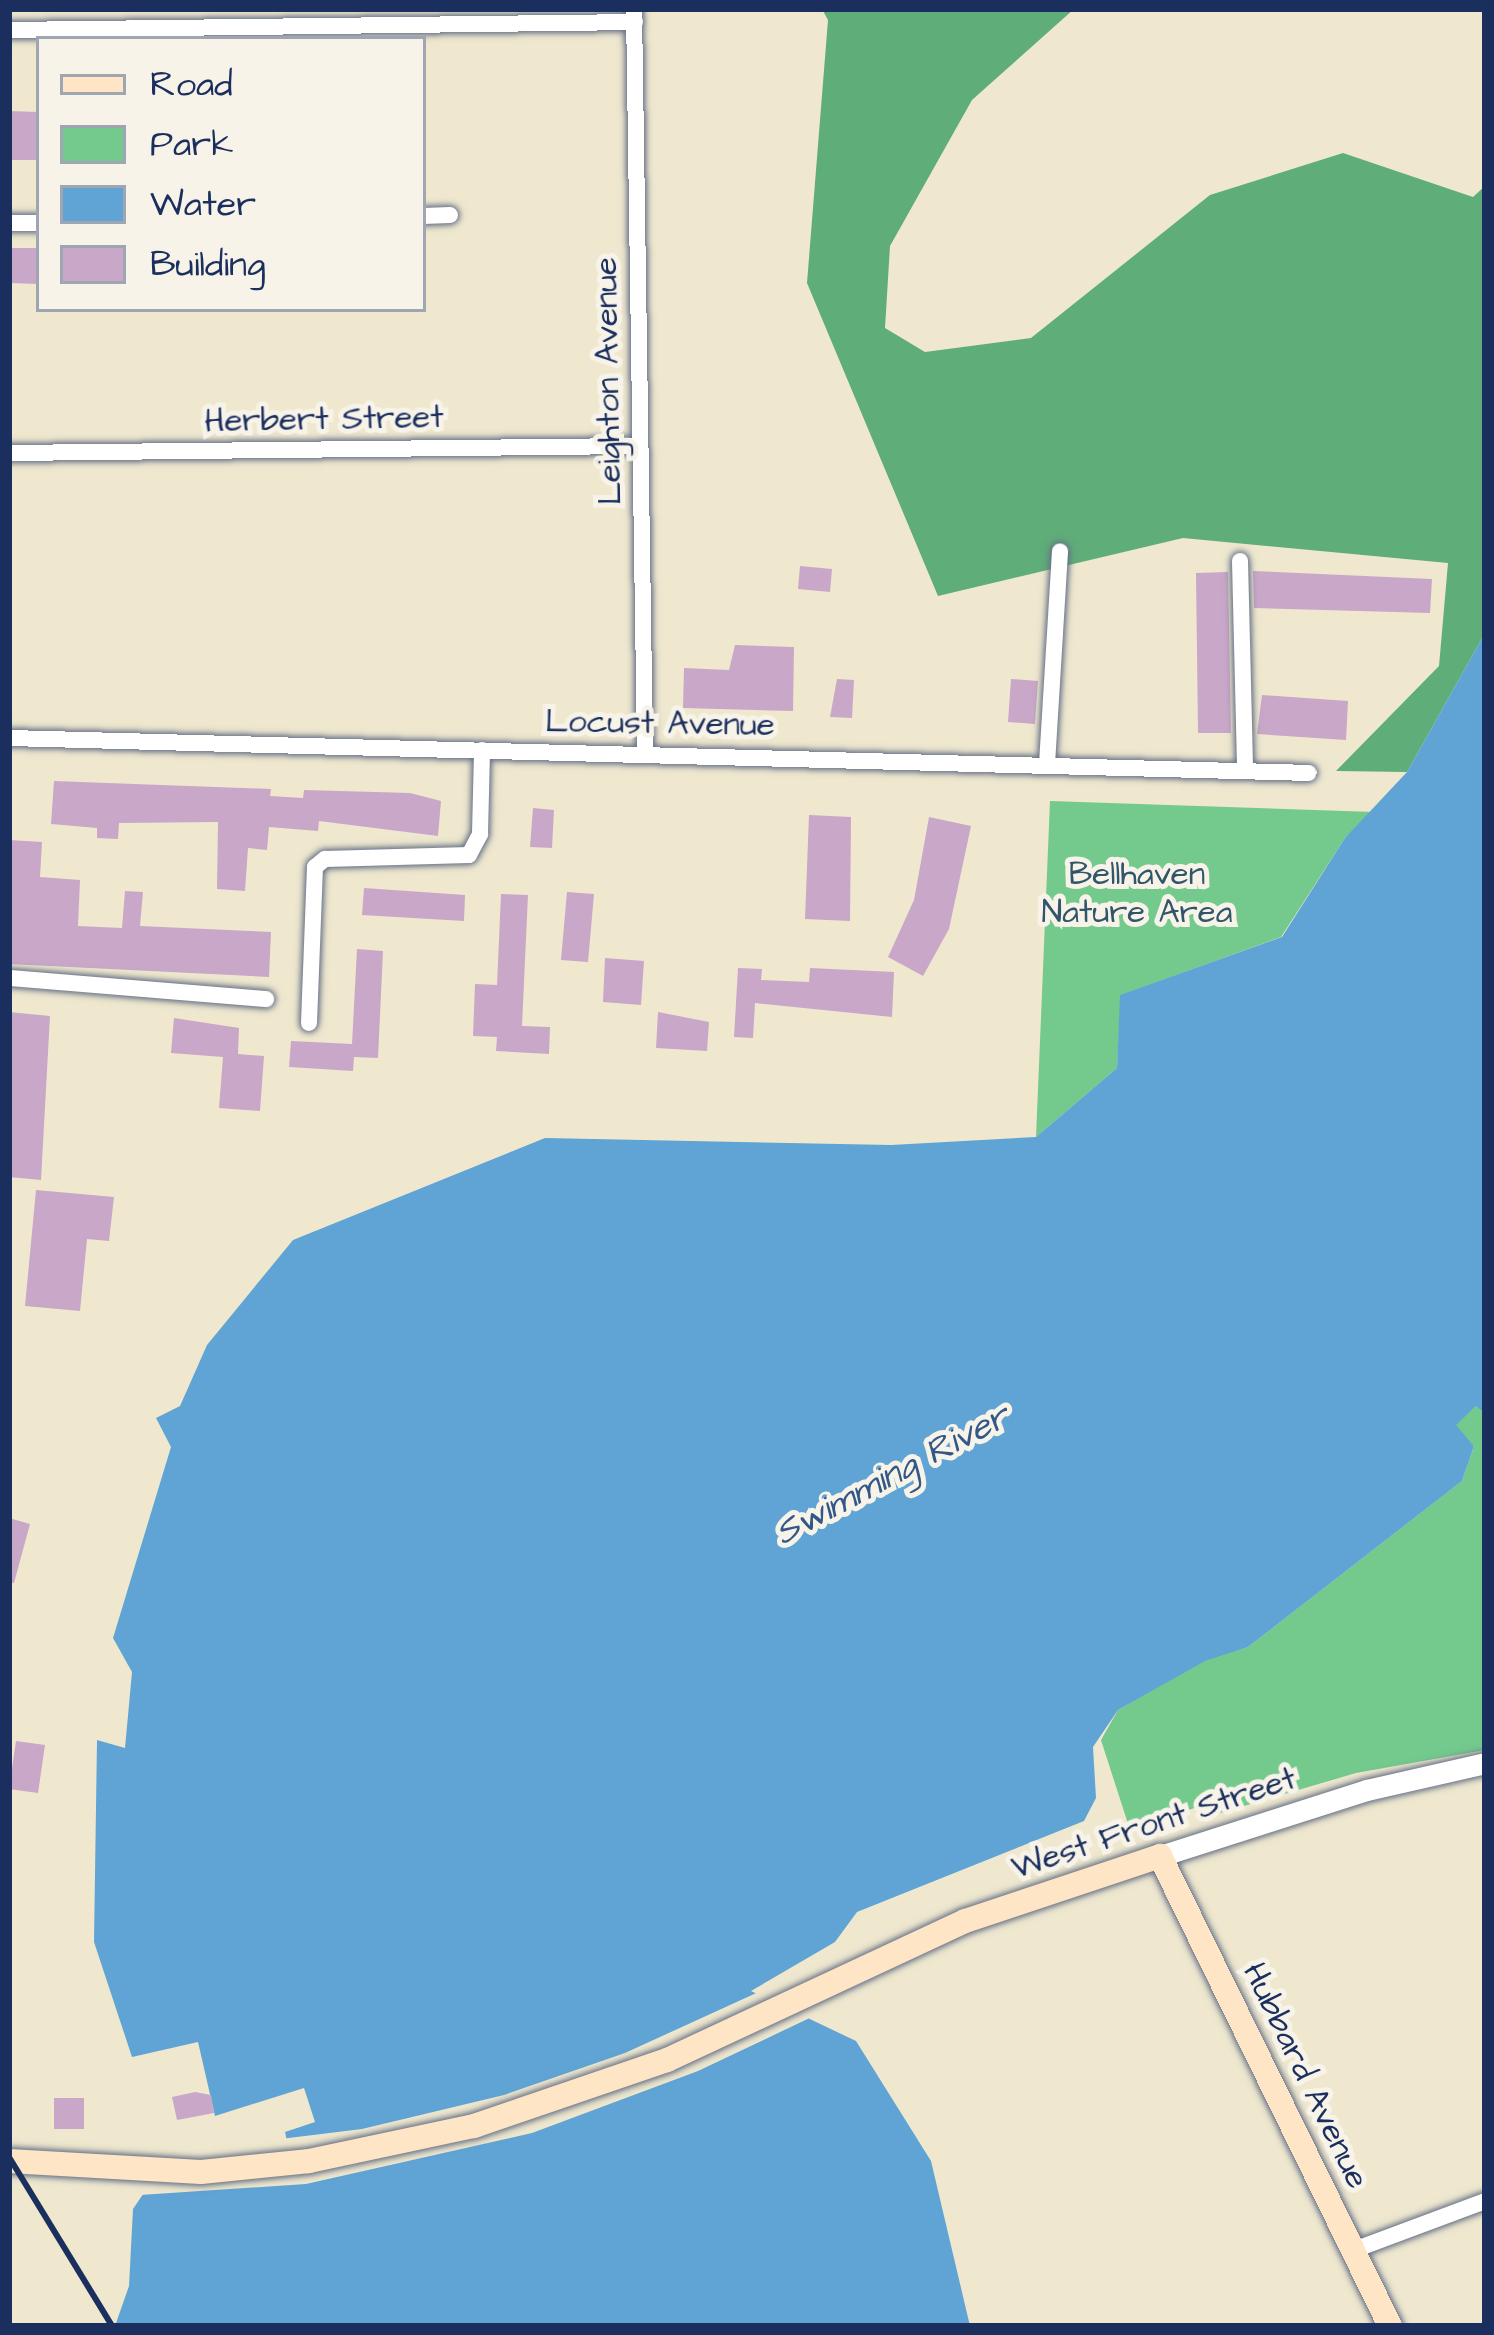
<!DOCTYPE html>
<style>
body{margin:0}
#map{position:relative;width:1494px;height:2335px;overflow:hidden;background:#efe8cf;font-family:"Architects Daughter",sans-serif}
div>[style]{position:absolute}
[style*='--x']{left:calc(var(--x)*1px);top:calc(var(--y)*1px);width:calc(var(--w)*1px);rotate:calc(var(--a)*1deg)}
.green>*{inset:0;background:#74c98d}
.forest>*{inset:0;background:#5fad78}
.water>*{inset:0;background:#5fa4d4}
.pier>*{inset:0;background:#efe8cf}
.building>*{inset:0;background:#c9a7c8}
.roads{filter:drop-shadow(0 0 3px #657086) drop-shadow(0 0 3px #657086)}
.minor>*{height:16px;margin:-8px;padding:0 8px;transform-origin:8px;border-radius:8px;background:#fff}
.tertiary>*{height:21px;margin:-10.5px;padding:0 10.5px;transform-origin:10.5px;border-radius:10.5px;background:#fff}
.secondary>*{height:24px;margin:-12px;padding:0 12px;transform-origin:12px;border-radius:12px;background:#fde5c5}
.rail>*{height:6px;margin:-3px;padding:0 3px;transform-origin:3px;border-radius:3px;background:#1b2f5e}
span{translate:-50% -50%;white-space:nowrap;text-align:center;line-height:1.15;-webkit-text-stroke:10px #f7f3e8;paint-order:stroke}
.street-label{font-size:33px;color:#1b2f5e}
.park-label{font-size:33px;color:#31566a}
.water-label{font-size:36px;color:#335887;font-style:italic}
.frame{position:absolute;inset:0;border:12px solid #1b2f5e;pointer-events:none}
.legend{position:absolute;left:36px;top:36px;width:390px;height:276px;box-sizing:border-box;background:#f7f3e8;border:3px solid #9fa5b1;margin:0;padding:15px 21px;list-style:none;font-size:36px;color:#1b2f5e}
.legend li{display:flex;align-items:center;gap:24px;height:60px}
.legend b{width:60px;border:3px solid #9fa5b1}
</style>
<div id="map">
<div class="green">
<div style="clip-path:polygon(1050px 801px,1374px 812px,1345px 838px,1281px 937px,1121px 995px,1117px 1068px,1036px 1137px)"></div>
<div style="clip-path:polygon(1477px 1405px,1485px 1413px,1485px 1750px,1356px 1773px,1217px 1814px,1212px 1802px,1130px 1830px,1101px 1740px,1118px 1710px,1205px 1660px,1248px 1647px,1462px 1481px,1474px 1446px,1455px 1425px)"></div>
</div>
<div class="forest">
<div style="clip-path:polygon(822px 9px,1074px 9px,972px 100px,890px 246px,885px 328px,925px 352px,1031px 338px,1210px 195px,1343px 153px,1473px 197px,1485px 186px,1485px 633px,1407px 772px,1336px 771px,1439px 666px,1448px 563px,1183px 538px,938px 596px,807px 283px,828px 20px)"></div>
</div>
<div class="water">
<div style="clip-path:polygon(1485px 633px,1485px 1413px,1476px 1406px,1456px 1425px,1474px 1446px,1462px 1481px,1248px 1647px,1205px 1661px,1118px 1710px,1093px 1747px,1096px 1798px,1084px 1821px,857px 1912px,835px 1942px,751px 1991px,856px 2041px,931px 2161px,970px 2326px,115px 2326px,129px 2286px,133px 2209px,171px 2153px,287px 2141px,285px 2132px,315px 2122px,304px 2088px,215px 2116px,198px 2042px,132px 2057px,94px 1942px,97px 1740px,125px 1748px,132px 1672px,113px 1638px,171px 1447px,156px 1418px,180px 1406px,207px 1345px,293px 1240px,545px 1138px,891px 1145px,1036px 1137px,1117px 1068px,1120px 995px,1282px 937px,1345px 838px,1407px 772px)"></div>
</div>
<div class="pier">
<div style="clip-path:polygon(765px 1989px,816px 2015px,698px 2071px,532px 2133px,306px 2184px,140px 2195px,168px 2153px,362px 2129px,504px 2095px,625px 2053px)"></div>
</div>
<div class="building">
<div style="clip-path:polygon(9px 111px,39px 112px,39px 160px,9px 160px)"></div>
<div style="clip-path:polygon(9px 248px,39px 248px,39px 284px,9px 283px)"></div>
<div style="clip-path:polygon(800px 566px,832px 569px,830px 592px,798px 589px)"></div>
<div style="clip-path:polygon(1253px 571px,1432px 579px,1430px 613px,1254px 608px)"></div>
<div style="clip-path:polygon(1228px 572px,1231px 733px,1198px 733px,1196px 573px)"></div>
<div style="clip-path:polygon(735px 645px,794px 647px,793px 711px,683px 708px,684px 668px,729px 670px)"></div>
<div style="clip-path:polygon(837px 679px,854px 680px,852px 718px,830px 717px)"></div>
<div style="clip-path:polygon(1011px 679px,1038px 681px,1035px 724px,1008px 722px)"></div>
<div style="clip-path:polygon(1262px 695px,1348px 701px,1346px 740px,1257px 734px)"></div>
<div style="clip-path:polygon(54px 781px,271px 789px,270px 796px,303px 798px,304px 790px,410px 793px,441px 801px,438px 836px,319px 821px,318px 831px,269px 827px,267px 850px,248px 848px,245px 891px,217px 889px,218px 822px,119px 823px,118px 839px,97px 838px,97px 828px,51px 824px)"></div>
<div style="clip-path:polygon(533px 808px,554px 810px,552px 848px,530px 847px)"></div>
<div style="clip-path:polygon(809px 815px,851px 817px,850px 921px,805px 919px)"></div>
<div style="clip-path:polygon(929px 817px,971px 826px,949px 929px,923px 976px,888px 957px,914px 900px)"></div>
<div style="clip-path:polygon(9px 840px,42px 842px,40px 877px,80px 880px,78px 926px,122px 928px,125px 891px,143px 892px,140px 926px,271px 932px,269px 977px,9px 964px)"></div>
<div style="clip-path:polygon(364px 888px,465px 895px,464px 921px,362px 915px)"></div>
<div style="clip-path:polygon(567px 892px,594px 894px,588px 962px,561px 960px)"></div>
<div style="clip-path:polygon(501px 894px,528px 895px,522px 1026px,550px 1027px,549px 1054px,496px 1051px,497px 1037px,473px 1036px,475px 984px,497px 985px)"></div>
<div style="clip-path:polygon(357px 949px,383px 951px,378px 1058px,354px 1057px,353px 1071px,289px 1067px,291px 1041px,352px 1044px)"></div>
<div style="clip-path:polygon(605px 958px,644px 961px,641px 1005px,603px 1002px)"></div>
<div style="clip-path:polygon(738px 968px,762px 969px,761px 980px,809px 982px,810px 968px,894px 972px,892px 1017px,755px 1003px,753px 1038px,734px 1037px)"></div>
<div style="clip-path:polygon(9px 1012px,50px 1016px,41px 1180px,9px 1177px)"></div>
<div style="clip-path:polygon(658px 1012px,709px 1022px,707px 1051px,656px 1048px)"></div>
<div style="clip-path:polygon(174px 1018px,239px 1028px,238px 1054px,264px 1056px,260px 1111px,219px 1108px,223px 1057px,171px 1053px)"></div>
<div style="clip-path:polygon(36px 1190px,114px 1197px,109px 1241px,87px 1239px,80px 1311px,25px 1306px)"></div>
<div style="clip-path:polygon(9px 1518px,30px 1524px,14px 1583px,9px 1582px)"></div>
<div style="clip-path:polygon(16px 1741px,45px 1745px,38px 1793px,9px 1789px)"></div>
<div style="clip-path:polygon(195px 2092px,211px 2095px,214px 2113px,177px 2120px,172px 2097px)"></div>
<div style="clip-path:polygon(54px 2098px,84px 2098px,84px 2129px,54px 2129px)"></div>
</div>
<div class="roads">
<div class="minor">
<div style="--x:634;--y:9;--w:744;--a:89.15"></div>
<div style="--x:9;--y:30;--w:626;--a:-0.73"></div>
<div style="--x:423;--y:216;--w:27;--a:-2"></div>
<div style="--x:9;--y:223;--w:30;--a:0"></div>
<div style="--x:9;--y:453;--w:630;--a:-0.64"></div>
<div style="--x:1240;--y:561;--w:210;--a:88.6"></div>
<div style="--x:9;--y:738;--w:1300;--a:1.54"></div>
<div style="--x:1047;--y:764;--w:213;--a:-86.5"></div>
<div style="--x:9;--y:978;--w:258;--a:4.7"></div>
<div style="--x:309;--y:1023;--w:156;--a:-87.8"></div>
<div style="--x:315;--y:867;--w:13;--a:-39"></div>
<div style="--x:325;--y:859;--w:144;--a:-1.6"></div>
<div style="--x:469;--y:855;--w:24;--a:-62"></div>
<div style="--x:480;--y:834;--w:84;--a:-88.6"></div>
<div style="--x:1354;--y:2250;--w:140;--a:-20.5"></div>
</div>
<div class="tertiary">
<div style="--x:1160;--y:1856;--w:217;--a:-17.7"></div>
<div style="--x:1367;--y:1790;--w:121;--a:-12.9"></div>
</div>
<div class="secondary">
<div style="--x:9;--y:2161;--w:192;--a:3.3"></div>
<div style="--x:201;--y:2172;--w:109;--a:-5.8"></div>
<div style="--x:309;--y:2161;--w:169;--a:-12"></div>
<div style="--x:474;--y:2126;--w:204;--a:-18.9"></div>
<div style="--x:667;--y:2060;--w:329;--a:-25"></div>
<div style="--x:965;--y:1921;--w:206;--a:-18.4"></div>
<div style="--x:1160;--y:1856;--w:523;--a:63.92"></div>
</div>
</div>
<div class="rail">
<div style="--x:9;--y:2157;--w:198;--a:58.6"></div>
</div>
<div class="street-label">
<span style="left:609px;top:381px;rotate:-91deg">Leighton Avenue</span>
<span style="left:324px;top:420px;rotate:-1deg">Herbert Street</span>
<span style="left:660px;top:724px;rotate:1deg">Locust Avenue</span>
<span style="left:1154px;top:1824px;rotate:-18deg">West Front Street</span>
<span style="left:1305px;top:2076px;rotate:64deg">Hubbard Avenue</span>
</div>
<div class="park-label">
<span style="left:1137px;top:894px">Bellhaven<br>Nature Area</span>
</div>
<div class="water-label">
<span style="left:892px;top:1475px;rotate:-28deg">Swimming River</span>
</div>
<div class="frame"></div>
<ul class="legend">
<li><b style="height:15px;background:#fde5c5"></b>Road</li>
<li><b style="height:33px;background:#74c98d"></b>Park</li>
<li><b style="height:33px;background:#5fa4d4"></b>Water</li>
<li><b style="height:33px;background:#c9a7c8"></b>Building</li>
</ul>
</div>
